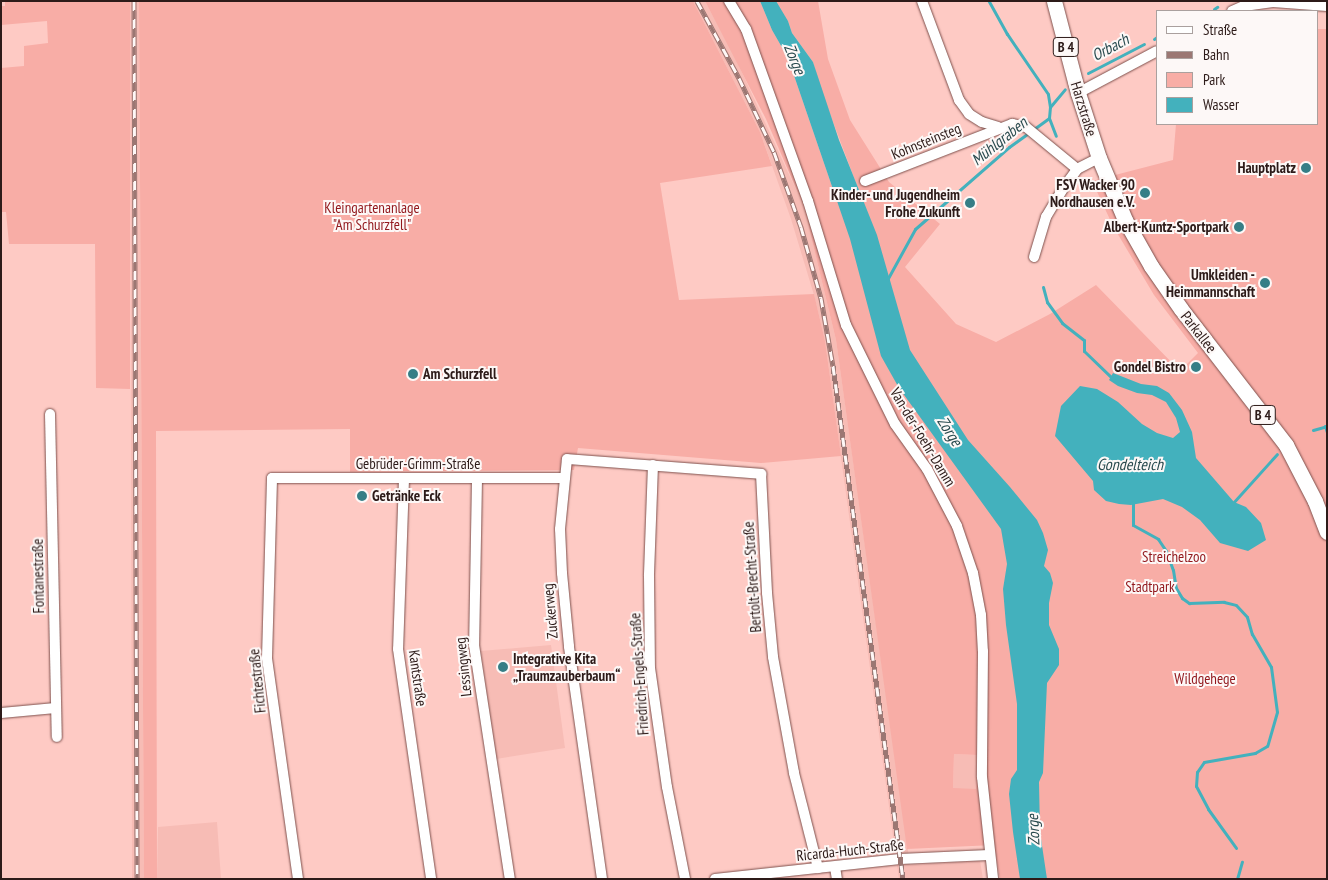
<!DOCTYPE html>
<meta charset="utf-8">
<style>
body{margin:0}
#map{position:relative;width:1328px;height:880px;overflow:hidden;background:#fecac4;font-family:"PT Sans Narrow",sans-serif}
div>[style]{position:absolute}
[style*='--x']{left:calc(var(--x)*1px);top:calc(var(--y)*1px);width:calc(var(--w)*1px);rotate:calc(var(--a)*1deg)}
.built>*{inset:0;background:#f7bcb5}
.green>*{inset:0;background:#f8ada6}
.water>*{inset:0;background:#43b1bd}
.stream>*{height:3px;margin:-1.5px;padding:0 1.5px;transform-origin:1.5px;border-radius:1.5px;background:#43b1bd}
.roads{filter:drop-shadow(0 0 1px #7e514d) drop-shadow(0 0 1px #7e514d)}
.minor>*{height:10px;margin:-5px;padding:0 5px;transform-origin:5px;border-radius:5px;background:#fff}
.primary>*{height:15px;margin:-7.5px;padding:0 7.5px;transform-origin:7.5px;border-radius:7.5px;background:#fff}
.rail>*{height:5px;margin-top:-2.5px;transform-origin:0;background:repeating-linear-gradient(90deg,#fdf8f7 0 9px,#9b7773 0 18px);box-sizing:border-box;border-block:1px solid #9b7773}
.dots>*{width:14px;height:14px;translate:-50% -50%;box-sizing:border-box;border:2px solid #fdf8f7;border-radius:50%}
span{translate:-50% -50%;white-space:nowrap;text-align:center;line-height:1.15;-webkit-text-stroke:4px #fdf8f7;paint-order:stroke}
.shield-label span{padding:1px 4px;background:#fdf8f7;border:1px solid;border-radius:4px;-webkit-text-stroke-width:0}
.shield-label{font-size:14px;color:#2d1b19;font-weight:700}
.street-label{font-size:15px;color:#2d1b19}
.poi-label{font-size:15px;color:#2d1b19;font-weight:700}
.right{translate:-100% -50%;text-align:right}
.left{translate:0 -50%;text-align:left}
.park-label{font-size:15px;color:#92181d}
.water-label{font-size:16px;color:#294a4e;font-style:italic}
.frame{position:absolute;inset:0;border:2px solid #2d1b19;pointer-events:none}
.legend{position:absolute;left:1156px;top:10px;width:162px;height:115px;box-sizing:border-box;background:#fdf8f7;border:1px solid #aaa09e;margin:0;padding:6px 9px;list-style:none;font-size:15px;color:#2d1b19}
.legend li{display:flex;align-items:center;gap:10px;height:25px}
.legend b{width:25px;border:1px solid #aaa09e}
</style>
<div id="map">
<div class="built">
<div style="clip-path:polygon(130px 1px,139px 1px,144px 879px,132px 879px)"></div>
<div style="clip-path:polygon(693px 1px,705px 1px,734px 55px,804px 207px,836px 340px,910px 865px,980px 861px,983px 879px,899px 879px,825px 341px,814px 295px,791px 219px,760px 132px)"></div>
<div style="clip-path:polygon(551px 645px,565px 748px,496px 759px,481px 651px)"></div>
<div style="clip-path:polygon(954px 754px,977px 755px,976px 789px,953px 789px)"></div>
<div style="clip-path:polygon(217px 822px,221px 879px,157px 879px,158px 827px)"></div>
</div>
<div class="green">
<div style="clip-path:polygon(5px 1px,130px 1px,130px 389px,96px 388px,95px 244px,9px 244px,6px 212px,1px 212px,1px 68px,24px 66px,24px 46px,48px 43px,47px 21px,1px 25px,1px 6px,5px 6px)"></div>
<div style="clip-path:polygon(139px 1px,693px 1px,760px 132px,772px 166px,660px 183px,679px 300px,814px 294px,825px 341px,841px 456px,761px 463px,578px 448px,574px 470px,350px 472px,350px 429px,156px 431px,157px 879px,144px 879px)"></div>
<div style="clip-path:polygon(evenodd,705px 1px,760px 1px,772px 30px,788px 58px,836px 198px,859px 191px,821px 90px,813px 62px,792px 33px,788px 21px,776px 3px,776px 1px,818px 1px,828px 59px,850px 120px,889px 182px,940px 224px,905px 267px,956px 324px,996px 342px,1050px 314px,1096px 285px,1180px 371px,1198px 353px,1154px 295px,1113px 226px,1092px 181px,1173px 160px,1176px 124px,1317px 124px,1317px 29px,1327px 29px,1327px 879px,1000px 879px,994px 845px,907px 849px,836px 340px,804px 207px,766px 119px,705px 1px,954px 754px,977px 755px,976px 789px,953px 788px,954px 754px)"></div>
</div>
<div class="water">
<div style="clip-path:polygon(760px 1px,776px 1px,788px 21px,792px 33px,813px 62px,839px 140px,877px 235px,910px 350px,968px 440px,1010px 487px,1037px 520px,1043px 533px,1048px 550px,1044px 566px,1050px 573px,1053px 583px,1049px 603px,1049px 625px,1059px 649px,1059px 665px,1047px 683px,1043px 773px,1039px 782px,1040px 832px,1047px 879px,1020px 879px,1013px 832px,1009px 794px,1011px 779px,1017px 770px,1017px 704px,1006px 625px,1003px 589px,1007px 564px,1001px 529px,899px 388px,881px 356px,850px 239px,788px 58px,772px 30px)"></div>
<div style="clip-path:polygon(1113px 373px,1141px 384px,1157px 386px,1169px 393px,1182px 410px,1192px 432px,1196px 458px,1234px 502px,1246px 507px,1261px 523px,1266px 540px,1248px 551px,1220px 543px,1200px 520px,1182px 507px,1163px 499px,1131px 505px,1119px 504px,1106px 501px,1094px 490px,1093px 481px,1055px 436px,1061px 406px,1080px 386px,1097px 389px,1118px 402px,1142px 424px,1157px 433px,1173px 438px,1180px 432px,1176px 418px,1166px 402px,1152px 395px,1137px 393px,1118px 386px,1109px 380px)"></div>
</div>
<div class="stream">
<div style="--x:1214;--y:9;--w:4;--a:-34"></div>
<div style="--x:1154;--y:39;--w:4;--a:-34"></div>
<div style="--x:1088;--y:73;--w:63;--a:-27.4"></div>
<div style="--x:1050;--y:107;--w:23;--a:-50"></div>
<div style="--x:1049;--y:118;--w:19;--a:69"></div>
<div style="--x:887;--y:280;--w:58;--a:-61.2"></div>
<div style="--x:915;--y:229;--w:125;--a:-41.1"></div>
<div style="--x:1009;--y:147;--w:49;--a:-35.9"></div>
<div style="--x:1049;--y:118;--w:11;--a:-85"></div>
<div style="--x:1050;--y:107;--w:13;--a:-99"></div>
<div style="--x:1048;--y:94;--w:73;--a:-124.3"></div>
<div style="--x:1007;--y:34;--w:38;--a:-119"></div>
<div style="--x:1043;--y:287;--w:16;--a:75"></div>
<div style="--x:1047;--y:302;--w:26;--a:54"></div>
<div style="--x:1062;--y:323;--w:28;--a:38"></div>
<div style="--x:1084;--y:340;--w:11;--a:90"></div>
<div style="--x:1084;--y:351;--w:42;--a:44"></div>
<div style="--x:1325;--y:426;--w:6;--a:72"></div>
<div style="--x:1313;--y:430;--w:15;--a:-16"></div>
<div style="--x:1133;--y:502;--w:23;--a:90"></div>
<div style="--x:1133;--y:525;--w:29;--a:29"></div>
<div style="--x:1158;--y:539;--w:14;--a:56"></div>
<div style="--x:1166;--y:551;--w:20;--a:70"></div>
<div style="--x:1173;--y:570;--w:18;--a:81"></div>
<div style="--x:1176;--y:588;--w:12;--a:59"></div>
<div style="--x:1182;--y:598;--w:9;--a:36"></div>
<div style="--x:1189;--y:603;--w:35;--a:-2"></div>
<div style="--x:1224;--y:602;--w:12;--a:14"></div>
<div style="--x:1236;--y:605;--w:16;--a:47"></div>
<div style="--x:1247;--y:617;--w:18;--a:74"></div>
<div style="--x:1252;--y:634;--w:38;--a:60"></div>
<div style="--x:1271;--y:667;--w:45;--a:82.4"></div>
<div style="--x:1277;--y:712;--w:35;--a:106"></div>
<div style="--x:1267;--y:746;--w:14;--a:150"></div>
<div style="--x:1255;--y:753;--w:52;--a:170"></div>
<div style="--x:1204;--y:762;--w:12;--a:125"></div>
<div style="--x:1197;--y:772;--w:14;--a:94"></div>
<div style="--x:1196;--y:786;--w:26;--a:62"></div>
<div style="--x:1208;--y:809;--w:48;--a:54.3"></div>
<div style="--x:1232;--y:504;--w:67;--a:-48"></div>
<div style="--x:1237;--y:879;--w:18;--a:-74"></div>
</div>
<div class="roads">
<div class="minor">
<div style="--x:729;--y:1;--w:33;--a:59"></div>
<div style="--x:746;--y:29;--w:183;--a:70.2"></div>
<div style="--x:808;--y:201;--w:130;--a:73"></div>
<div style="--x:846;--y:325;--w:110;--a:63.7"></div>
<div style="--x:895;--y:424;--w:55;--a:54.6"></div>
<div style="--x:927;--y:469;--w:64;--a:62.2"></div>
<div style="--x:957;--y:526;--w:50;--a:71.2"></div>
<div style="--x:973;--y:573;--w:43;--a:79.2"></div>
<div style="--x:981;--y:615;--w:36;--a:87"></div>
<div style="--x:983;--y:651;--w:126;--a:90.5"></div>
<div style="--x:982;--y:777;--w:103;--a:83.8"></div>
<div style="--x:922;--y:1;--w:106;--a:69.5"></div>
<div style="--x:959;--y:100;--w:17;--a:54"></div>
<div style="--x:969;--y:114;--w:15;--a:32"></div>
<div style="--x:982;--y:122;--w:17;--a:17"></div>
<div style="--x:1232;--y:11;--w:13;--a:-23"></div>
<div style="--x:1244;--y:6;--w:29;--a:-8"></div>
<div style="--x:1273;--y:2;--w:54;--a:4.2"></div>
<div style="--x:1078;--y:93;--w:89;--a:-28"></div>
<div style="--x:865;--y:181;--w:158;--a:-21.2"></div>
<div style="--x:1012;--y:124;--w:14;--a:12"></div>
<div style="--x:1026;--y:127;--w:66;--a:39.5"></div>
<div style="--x:1034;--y:257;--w:42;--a:-73.3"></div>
<div style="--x:1046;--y:217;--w:31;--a:-59"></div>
<div style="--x:1062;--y:190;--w:26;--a:-54"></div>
<div style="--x:1077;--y:169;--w:25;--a:-27"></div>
<div style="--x:50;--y:414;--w:323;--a:88.8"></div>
<div style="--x:653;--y:465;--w:111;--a:92.1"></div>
<div style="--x:649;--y:576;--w:92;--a:89.4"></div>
<div style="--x:650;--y:668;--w:120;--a:81.9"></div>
<div style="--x:667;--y:787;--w:94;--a:78.9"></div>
<div style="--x:404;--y:479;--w:170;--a:92"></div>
<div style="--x:398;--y:649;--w:232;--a:81.8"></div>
<div style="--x:477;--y:479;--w:166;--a:91"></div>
<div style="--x:474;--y:645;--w:237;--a:81.3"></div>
<div style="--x:1;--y:713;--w:55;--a:-5.2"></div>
<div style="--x:835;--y:867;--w:12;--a:81"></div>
<div style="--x:298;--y:879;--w:223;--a:-98"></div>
<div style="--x:267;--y:658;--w:180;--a:-88.4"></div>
<div style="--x:272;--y:478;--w:291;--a:0"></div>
<div style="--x:602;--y:879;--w:235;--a:-98.1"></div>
<div style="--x:569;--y:646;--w:73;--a:-95.5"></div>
<div style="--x:562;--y:573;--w:44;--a:-92.6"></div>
<div style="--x:560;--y:529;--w:70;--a:-84.3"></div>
<div style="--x:567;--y:459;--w:195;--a:4.4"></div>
<div style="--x:761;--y:474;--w:119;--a:87.1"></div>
<div style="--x:767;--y:593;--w:64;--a:84.6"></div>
<div style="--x:773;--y:657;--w:118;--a:79.7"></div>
<div style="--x:794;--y:773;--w:98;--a:75.8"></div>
<div style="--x:715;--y:879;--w:186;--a:-6.2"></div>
<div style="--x:900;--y:859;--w:89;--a:-2.6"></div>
</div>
<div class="primary">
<div style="--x:1054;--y:1;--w:95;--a:75.4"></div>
<div style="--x:1078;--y:93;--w:68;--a:72.1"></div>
<div style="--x:1099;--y:158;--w:67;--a:67.2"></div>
<div style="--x:1125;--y:220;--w:53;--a:60.5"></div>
<div style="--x:1151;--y:266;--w:52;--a:55.1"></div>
<div style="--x:1181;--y:309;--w:172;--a:52.3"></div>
<div style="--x:1286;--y:445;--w:63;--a:62.6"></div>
<div style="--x:1315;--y:501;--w:33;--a:69"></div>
</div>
</div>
<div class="rail">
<div style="--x:134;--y:1;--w:878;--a:89.8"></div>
<div style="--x:697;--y:1;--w:88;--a:61.4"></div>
<div style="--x:739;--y:78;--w:82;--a:64.7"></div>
<div style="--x:774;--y:152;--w:80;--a:70.2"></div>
<div style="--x:801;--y:227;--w:74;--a:74.3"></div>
<div style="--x:821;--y:298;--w:69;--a:80"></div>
<div style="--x:833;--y:366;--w:518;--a:82.23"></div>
</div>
<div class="dots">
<div style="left:1306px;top:168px;background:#367e86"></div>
<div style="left:1145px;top:193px;background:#367e86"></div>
<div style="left:970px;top:203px;background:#367e86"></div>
<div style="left:1239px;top:227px;background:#367e86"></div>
<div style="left:1265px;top:283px;background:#367e86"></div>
<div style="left:1196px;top:367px;background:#367e86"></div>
<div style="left:413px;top:374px;background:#367e86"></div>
<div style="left:362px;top:496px;background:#367e86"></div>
<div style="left:503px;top:667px;background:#367e86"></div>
</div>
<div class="shield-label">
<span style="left:1066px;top:47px">B 4</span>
<span style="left:1263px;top:415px">B 4</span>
</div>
<div class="street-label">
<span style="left:1084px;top:109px;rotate:73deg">Harzstraße</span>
<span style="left:926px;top:141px;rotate:-22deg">Kohnsteinsteg</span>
<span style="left:1199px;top:332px;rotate:52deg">Parkallee</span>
<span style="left:923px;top:437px;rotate:59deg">Van-der-Foehr-Damm</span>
<span style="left:418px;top:464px">Gebrüder-Grimm-Straße</span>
<span style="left:38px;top:576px;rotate:-91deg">Fontanestraße</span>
<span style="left:752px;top:577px;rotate:-94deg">Bertolt-Brecht-Straße</span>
<span style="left:550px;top:611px;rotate:-95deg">Zuckerweg</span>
<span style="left:463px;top:667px;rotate:-96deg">Lessingweg</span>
<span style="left:639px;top:674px;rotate:-94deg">Friedrich-Engels-Straße</span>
<span style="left:418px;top:678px;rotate:82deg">Kantstraße</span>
<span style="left:257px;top:681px;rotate:-96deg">Fichtestraße</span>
<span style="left:850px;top:850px;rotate:-6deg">Ricarda-Huch-Straße</span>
</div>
<div class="poi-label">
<span class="right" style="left:1296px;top:168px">Hauptplatz</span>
<span class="right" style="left:1135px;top:193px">FSV Wacker 90<br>Nordhausen e.V.</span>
<span class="right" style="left:960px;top:203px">Kinder- und Jugendheim<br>Frohe Zukunft</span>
<span class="right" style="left:1229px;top:227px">Albert-Kuntz-Sportpark</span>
<span class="right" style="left:1255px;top:283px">Umkleiden -<br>Heimmannschaft</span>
<span class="right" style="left:1186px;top:367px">Gondel Bistro</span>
<span class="left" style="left:423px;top:374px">Am Schurzfell</span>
<span class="left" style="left:372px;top:496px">Getränke Eck</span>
<span class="left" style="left:513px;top:667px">Integrative Kita<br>„Traumzauberbaum“</span>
</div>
<div class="park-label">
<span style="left:372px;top:216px">Kleingartenanlage<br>"Am Schurzfell"</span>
<span style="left:1174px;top:557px">Streichelzoo</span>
<span style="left:1150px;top:587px">Stadtpark</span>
<span style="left:1205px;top:679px">Wildgehege</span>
</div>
<div class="water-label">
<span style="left:1110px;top:47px;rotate:-28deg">Orbach</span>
<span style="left:795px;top:59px;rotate:68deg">Zorge</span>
<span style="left:999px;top:141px;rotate:-39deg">Mühlgraben</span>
<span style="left:950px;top:431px;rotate:57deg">Zorge</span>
<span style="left:1130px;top:464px">Gondelteich</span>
<span style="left:1033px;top:830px;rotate:-93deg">Zorge</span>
</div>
<div class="frame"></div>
<ul class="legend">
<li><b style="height:6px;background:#fff"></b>Straße</li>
<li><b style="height:6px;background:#9b7773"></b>Bahn</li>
<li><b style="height:14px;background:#f8ada6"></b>Park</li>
<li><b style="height:14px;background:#43b1bd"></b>Wasser</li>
</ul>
</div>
